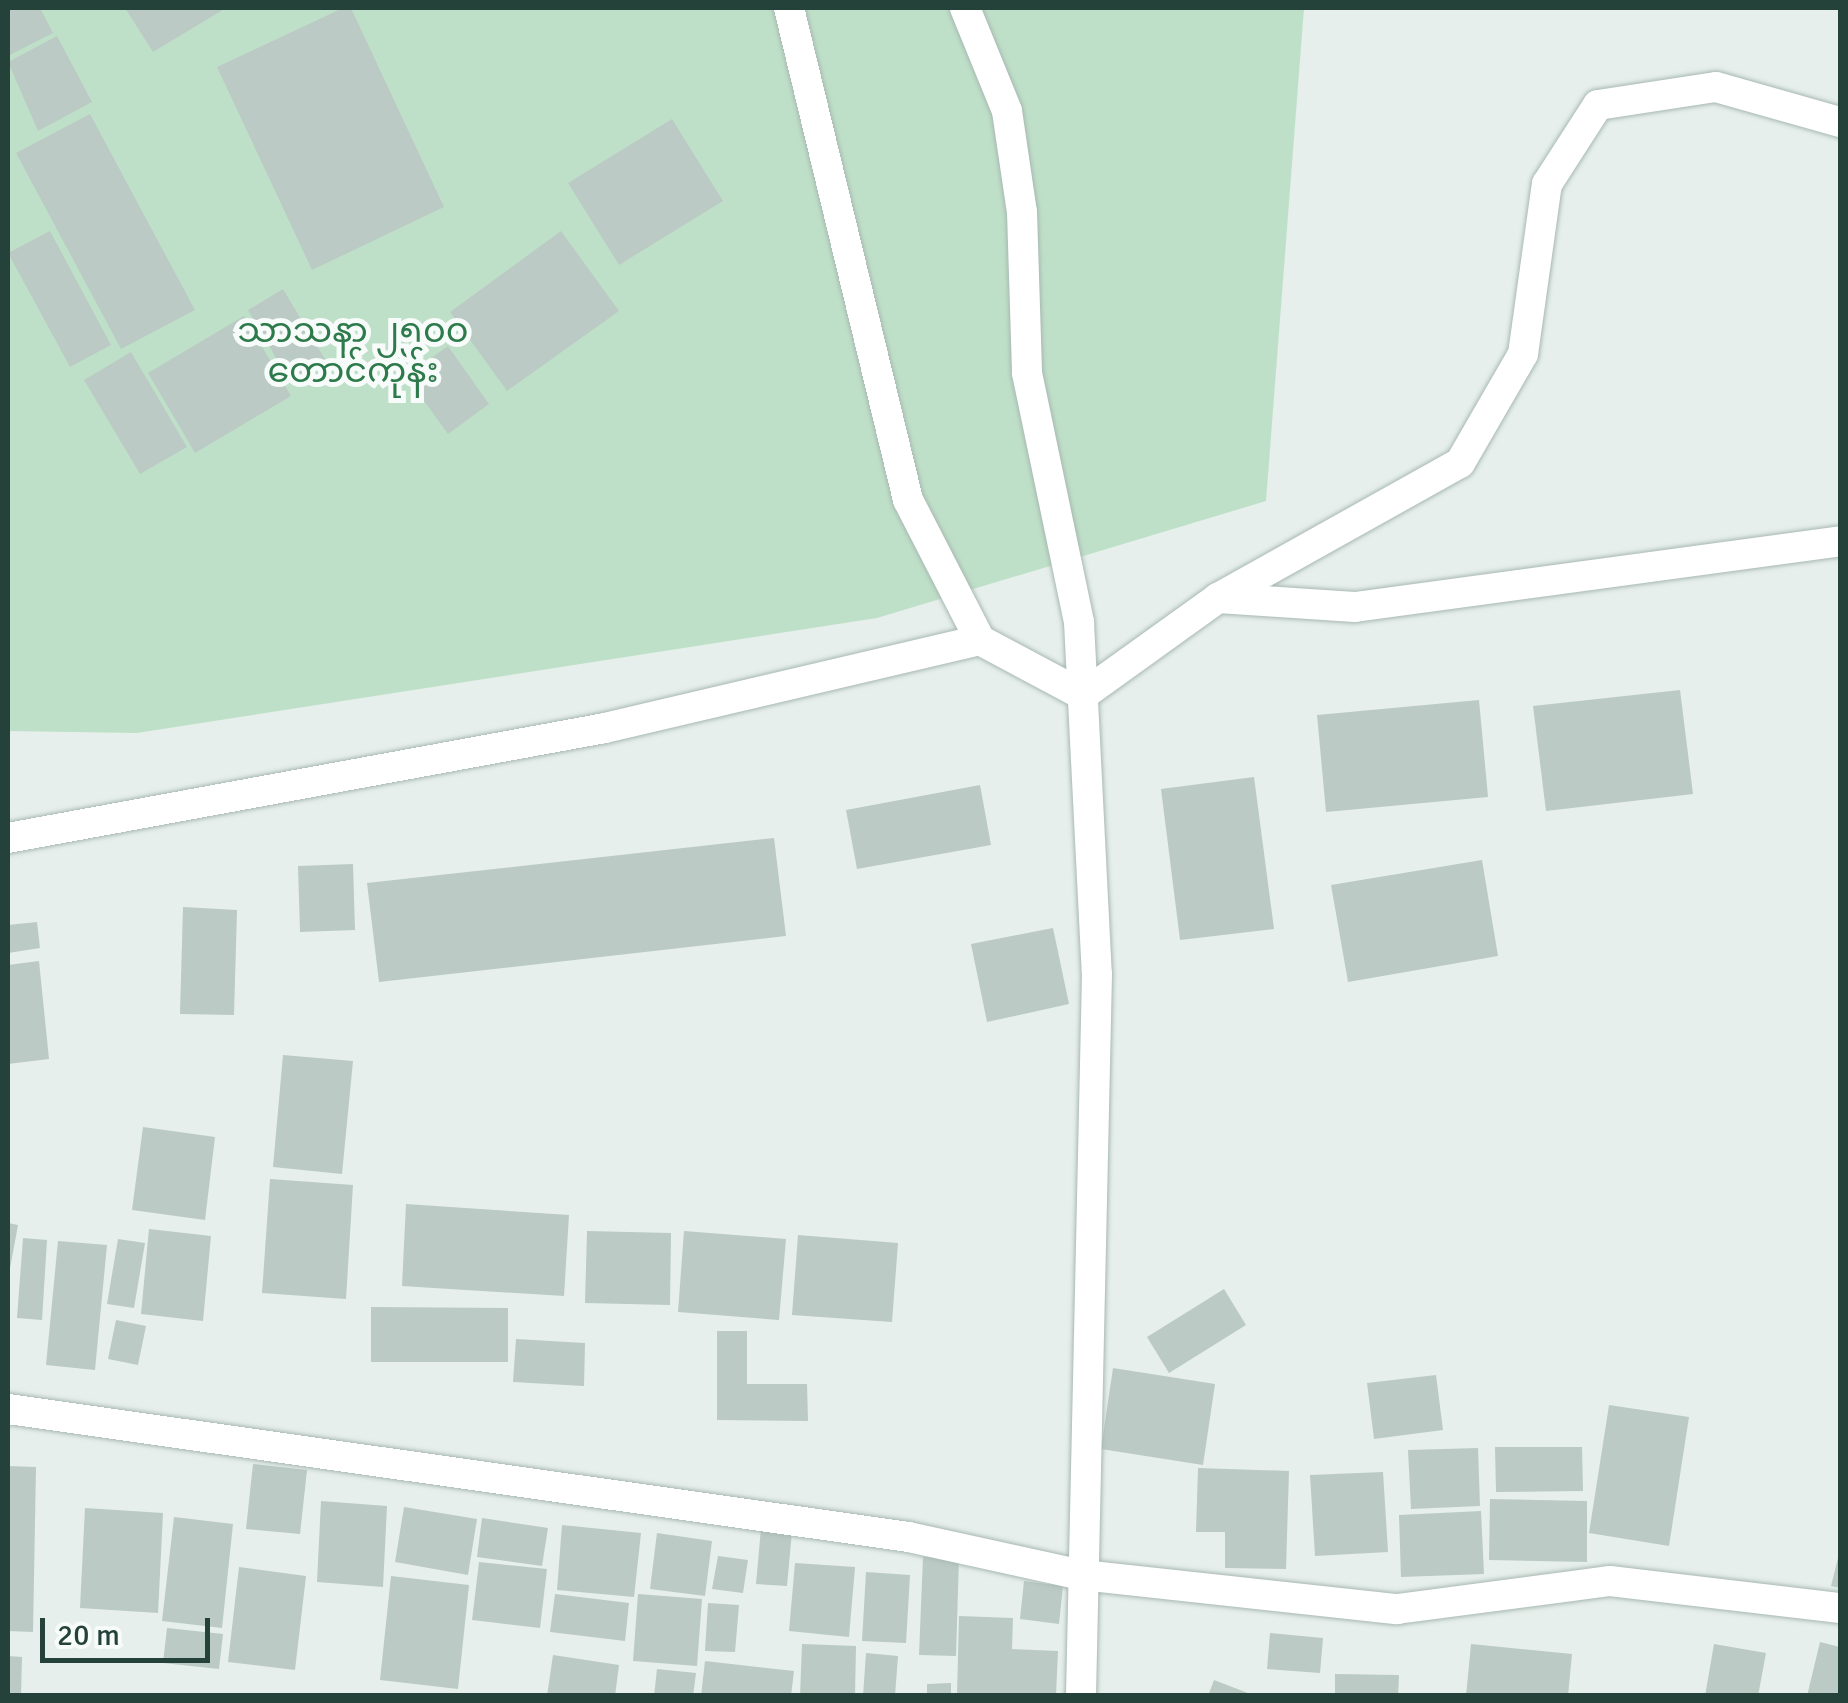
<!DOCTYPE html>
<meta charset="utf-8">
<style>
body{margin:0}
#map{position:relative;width:1848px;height:1703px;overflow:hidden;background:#e6efeb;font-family:Signika,"Noto Sans Myanmar",sans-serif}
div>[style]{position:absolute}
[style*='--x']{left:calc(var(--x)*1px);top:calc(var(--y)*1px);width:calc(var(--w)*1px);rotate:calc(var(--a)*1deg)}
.green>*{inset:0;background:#bfe0c8}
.building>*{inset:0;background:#bbcac4}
.roads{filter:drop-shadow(0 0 2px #a8b8b2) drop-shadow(0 0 2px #a8b8b2)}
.lane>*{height:30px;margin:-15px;padding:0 15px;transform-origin:15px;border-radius:15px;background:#fff}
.street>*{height:30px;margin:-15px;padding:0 15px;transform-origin:15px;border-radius:15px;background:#fff}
span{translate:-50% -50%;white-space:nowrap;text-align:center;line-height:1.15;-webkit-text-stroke:10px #f7fbf9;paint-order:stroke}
.park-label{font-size:35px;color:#2d7a4b}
.frame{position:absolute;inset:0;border:10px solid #24423a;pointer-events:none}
.scale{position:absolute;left:40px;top:1618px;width:170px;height:45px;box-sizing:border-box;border:5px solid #24423a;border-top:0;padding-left:12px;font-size:30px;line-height:35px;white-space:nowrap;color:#24423a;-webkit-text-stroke:8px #f7fbf9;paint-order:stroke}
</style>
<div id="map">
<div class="green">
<div style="clip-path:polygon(8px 8px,1304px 8px,1266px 501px,877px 618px,137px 733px,8px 731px)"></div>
</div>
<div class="building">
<div style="clip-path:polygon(8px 8px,40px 8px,53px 33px,8px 56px)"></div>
<div style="clip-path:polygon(125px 8px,226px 8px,153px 52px)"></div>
<div style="clip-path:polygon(343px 8px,351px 8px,444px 207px,312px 270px,217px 67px)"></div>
<div style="clip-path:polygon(57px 36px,92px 102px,38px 131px,8px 62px)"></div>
<div style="clip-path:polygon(90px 114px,195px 310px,121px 349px,16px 153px)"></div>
<div style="clip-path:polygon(672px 119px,723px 201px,619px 265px,568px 183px)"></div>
<div style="clip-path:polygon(50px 231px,111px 345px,70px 367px,8px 253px)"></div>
<div style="clip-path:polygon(561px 231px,619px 311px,507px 391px,450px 312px)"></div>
<div style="clip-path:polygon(283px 289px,326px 361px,290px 382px,248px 310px)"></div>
<div style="clip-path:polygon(244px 316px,291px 396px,195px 453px,148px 373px)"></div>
<div style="clip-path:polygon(448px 346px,489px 404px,448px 434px,406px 376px)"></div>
<div style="clip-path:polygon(131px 352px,187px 447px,140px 474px,84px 380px)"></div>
<div style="clip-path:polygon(1680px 690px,1693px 794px,1546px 811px,1533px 706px)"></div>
<div style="clip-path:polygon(1479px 700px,1488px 797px,1326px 812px,1317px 715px)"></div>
<div style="clip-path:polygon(1254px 777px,1274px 929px,1180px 940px,1161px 789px)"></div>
<div style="clip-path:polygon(980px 785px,991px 845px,857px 869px,846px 810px)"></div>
<div style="clip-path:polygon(774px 838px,786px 936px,379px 982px,367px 883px)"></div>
<div style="clip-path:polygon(1482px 860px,1498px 956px,1348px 982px,1331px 885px)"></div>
<div style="clip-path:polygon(353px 864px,355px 930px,300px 932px,298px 866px)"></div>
<div style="clip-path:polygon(183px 907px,237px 910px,234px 1015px,180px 1014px)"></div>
<div style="clip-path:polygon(37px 922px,40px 948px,8px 953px,8px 925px)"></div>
<div style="clip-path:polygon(1053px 928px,1069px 1004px,987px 1022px,971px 944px)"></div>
<div style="clip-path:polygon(39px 961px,49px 1059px,8px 1064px,8px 965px)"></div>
<div style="clip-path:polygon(283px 1055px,353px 1061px,342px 1174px,273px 1167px)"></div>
<div style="clip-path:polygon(143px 1127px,215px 1137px,205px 1220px,132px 1210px)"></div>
<div style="clip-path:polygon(270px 1179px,353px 1185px,346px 1299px,262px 1293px)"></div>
<div style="clip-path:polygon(406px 1204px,569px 1215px,564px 1296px,402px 1286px)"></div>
<div style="clip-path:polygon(8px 1223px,18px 1225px,9px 1274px,8px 1273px)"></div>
<div style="clip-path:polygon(149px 1229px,211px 1236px,203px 1321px,141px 1314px)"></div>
<div style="clip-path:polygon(587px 1231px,671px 1233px,670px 1305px,585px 1303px)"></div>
<div style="clip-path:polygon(684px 1231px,786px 1239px,779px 1320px,678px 1312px)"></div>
<div style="clip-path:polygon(798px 1235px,898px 1243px,892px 1322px,792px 1315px)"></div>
<div style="clip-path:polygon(23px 1238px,47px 1240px,42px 1320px,17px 1318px)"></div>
<div style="clip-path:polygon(118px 1239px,145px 1243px,134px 1308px,107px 1304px)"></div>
<div style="clip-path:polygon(58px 1241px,107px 1245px,95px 1370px,46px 1365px)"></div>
<div style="clip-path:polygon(1224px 1289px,1246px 1325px,1169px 1373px,1147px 1337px)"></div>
<div style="clip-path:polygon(371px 1307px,508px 1308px,508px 1362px,371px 1362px)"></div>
<div style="clip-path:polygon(116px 1320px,146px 1326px,138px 1365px,108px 1359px)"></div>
<div style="clip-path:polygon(717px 1331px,747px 1331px,747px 1384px,807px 1384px,808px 1421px,717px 1420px)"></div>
<div style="clip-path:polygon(516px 1339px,585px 1343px,584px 1386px,513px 1382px)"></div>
<div style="clip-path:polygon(1113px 1368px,1215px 1384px,1203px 1465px,1101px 1449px)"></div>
<div style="clip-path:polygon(1436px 1375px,1443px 1430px,1374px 1439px,1367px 1383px)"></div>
<div style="clip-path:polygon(1609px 1405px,1689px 1417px,1669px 1546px,1589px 1533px)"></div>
<div style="clip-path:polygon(1495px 1447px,1582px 1447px,1583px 1491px,1496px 1492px)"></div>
<div style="clip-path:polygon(1478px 1448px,1480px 1506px,1411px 1509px,1408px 1450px)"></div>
<div style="clip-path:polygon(253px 1464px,307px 1470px,300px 1534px,246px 1529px)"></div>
<div style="clip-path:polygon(8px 1466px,36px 1467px,33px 1632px,8px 1631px)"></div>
<div style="clip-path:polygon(1198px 1468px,1289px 1471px,1286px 1569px,1225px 1568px,1225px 1532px,1196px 1532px)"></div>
<div style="clip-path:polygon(1383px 1472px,1388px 1552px,1315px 1556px,1310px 1475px)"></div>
<div style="clip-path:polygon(1490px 1499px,1587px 1501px,1587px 1562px,1489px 1560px)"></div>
<div style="clip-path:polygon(321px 1501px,387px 1506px,383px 1587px,317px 1582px)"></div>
<div style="clip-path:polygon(404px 1507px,477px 1519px,468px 1575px,395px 1562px)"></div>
<div style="clip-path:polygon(85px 1508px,163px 1513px,158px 1613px,80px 1608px)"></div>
<div style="clip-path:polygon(1481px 1511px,1484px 1574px,1401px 1577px,1399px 1515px)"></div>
<div style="clip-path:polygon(174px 1517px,233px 1524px,222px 1628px,162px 1621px)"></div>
<div style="clip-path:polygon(482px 1518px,548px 1528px,542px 1566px,477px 1557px)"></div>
<div style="clip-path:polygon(562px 1525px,641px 1533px,634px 1597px,557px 1590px)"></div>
<div style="clip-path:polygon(761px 1528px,792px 1531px,787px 1586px,756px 1584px)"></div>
<div style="clip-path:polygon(657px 1533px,712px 1541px,705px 1596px,650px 1589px)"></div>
<div style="clip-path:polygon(1840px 1550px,1840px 1588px,1831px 1586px)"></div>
<div style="clip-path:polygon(718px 1556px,748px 1560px,743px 1593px,712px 1589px)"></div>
<div style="clip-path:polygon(923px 1557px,959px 1558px,956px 1656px,919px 1655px)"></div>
<div style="clip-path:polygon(479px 1562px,547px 1569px,540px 1628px,472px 1620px)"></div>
<div style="clip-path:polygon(795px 1563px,855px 1567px,849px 1637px,789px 1631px)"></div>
<div style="clip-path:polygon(239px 1567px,306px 1576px,295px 1670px,228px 1662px)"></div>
<div style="clip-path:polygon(866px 1572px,910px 1575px,906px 1643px,862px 1641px)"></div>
<div style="clip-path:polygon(391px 1576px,469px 1585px,458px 1689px,380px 1680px)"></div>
<div style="clip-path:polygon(1024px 1581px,1063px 1586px,1059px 1624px,1020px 1619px)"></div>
<div style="clip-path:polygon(555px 1594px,629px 1603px,625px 1641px,550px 1632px)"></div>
<div style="clip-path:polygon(638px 1594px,702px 1599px,697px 1666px,633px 1661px)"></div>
<div style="clip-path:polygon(708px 1603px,739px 1605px,735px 1652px,705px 1651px)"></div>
<div style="clip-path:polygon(959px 1616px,1013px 1618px,1012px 1649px,1058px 1651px,1056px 1696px,957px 1696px)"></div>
<div style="clip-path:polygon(167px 1628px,223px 1634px,219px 1669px,163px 1663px)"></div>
<div style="clip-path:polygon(1270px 1633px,1323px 1638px,1320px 1673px,1267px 1669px)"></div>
<div style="clip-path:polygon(1820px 1642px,1840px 1647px,1840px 1696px,1807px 1696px)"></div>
<div style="clip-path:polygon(802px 1644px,856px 1646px,855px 1696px,800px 1696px)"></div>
<div style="clip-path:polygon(1471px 1644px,1572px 1654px,1568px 1696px,1466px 1696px)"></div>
<div style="clip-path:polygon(1714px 1644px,1766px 1653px,1758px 1696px,1705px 1696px)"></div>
<div style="clip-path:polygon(866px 1653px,898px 1656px,895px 1696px,863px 1696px)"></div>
<div style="clip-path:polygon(553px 1655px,619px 1665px,615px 1696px,547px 1696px)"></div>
<div style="clip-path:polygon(8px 1656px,22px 1657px,21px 1696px,8px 1696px)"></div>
<div style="clip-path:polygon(705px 1661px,794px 1671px,791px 1696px,701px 1696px)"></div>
<div style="clip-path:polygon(657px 1669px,696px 1673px,693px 1696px,654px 1696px)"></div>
<div style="clip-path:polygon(1335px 1674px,1399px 1675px,1398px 1696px,1335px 1696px)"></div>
<div style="clip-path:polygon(1214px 1680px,1253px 1695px,1253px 1696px,1208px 1696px)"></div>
<div style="clip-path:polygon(951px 1683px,951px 1696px,927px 1696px,927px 1684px)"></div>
</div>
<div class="roads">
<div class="lane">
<div style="--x:789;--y:8;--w:506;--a:76.4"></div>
<div style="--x:908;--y:500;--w:157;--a:62.8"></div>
<div style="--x:980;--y:640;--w:117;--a:28.1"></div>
<div style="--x:965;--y:8;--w:111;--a:67.8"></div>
</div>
<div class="street">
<div style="--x:1007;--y:111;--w:102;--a:81.6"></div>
<div style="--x:1022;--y:212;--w:161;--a:88.2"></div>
<div style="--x:1027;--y:373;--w:254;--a:78.2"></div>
<div style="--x:1079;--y:622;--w:352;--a:87.1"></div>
<div style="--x:1097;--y:974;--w:722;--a:91.27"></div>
<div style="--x:1218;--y:598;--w:137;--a:3.8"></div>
<div style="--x:1355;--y:607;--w:489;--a:-7.7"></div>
<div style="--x:1083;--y:695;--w:166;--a:-35.7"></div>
<div style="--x:1218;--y:598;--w:277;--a:-29.2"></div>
<div style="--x:1460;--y:463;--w:126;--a:-60"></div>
<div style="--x:1523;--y:354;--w:172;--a:-82"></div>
<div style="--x:1547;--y:184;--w:94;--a:-57.2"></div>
<div style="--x:1598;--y:105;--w:119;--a:-8.7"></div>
<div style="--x:1716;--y:87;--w:129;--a:15.8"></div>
<div style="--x:8;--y:838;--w:607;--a:-10.44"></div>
<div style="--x:605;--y:728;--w:385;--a:-13.2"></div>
<div style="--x:8;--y:1409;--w:910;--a:8.09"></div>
<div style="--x:909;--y:1537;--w:177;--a:12.4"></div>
<div style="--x:1082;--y:1575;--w:317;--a:6.2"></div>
<div style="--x:1397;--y:1609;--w:215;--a:-7.5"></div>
<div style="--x:1610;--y:1581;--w:232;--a:6.7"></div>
</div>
</div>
<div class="park-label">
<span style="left:353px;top:351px">သာသနာ ၂၅၀၀<br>တောင်ကုန်း</span>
</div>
<div class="frame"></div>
<div class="scale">20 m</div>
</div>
